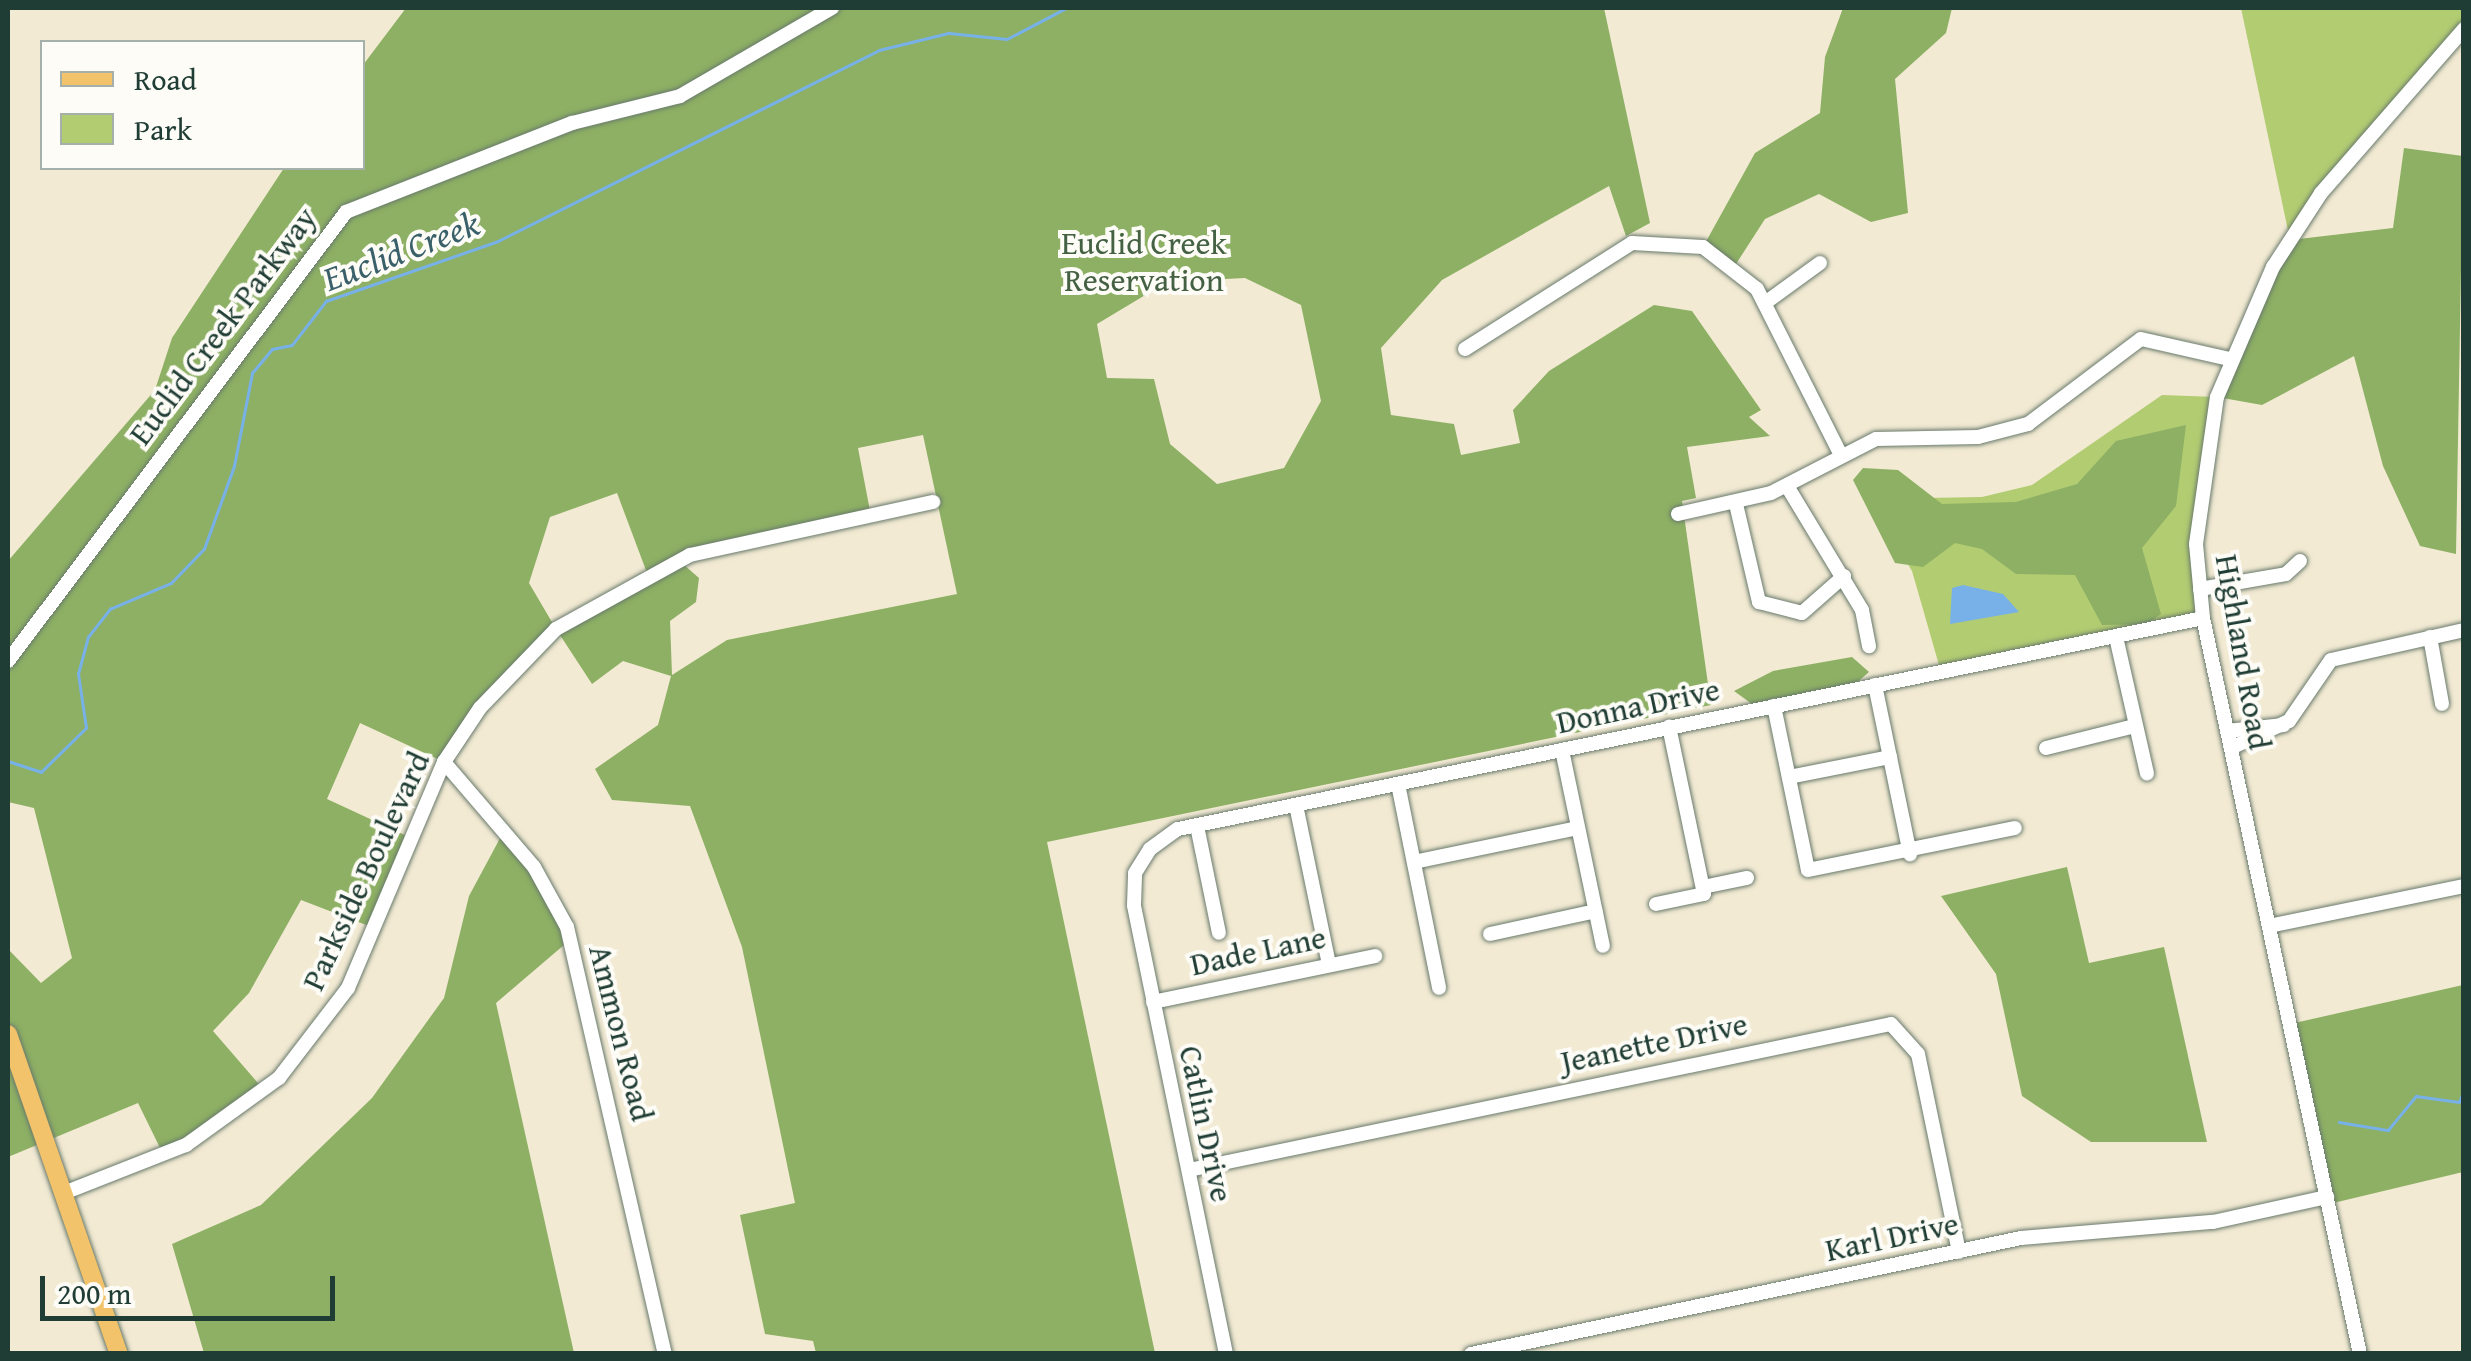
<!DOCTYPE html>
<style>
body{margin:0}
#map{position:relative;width:2471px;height:1361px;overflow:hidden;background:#f2ead3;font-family:"Gentium Book Plus",serif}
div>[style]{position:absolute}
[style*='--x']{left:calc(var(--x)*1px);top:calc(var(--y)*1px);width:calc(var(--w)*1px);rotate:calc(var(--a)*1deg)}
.green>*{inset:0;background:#b2cc72}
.forest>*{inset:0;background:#8db064}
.water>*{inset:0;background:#78b1e8}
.stream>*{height:2.5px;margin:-1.25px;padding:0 1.25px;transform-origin:1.25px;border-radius:1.25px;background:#78b1e8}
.roads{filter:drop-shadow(0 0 2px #697a6c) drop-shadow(0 0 2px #697a6c)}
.minor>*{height:14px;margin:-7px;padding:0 7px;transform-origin:7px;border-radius:7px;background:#fff}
.major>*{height:18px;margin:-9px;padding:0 9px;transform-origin:9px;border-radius:9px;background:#f2c36a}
span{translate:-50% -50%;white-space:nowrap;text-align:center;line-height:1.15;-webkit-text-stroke:8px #fdfcf7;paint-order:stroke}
.park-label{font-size:32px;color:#446144}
.street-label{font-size:32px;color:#1f3d34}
.water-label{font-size:35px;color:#3a606a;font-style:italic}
.frame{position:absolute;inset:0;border:10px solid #1f3d34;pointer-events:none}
.legend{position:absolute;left:40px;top:40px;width:325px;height:130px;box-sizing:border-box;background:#fdfcf7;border:2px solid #a4b0a9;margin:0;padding:12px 18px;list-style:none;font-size:30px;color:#1f3d34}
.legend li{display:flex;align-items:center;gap:20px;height:50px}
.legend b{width:50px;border:2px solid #a4b0a9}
.scale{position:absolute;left:40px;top:1276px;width:295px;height:45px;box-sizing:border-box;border:5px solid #1f3d34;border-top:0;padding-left:12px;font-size:30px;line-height:35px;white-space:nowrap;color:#1f3d34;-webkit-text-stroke:8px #fdfcf7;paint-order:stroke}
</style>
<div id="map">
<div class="green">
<div style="clip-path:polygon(2241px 8px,2463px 8px,2463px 29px,2290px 240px)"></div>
<div style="clip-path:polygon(2162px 395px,2217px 397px,2202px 461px,2203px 618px,1941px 672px,1912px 571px,1869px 499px,1982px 497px,2032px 485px)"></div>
</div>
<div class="forest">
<div style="clip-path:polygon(evenodd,406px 8px,1604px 8px,1650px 223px,1626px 236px,1609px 186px,1442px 280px,1381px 348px,1391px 415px,1454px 424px,1461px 455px,1520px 443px,1513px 410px,1549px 371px,1654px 305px,1692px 311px,1761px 410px,1749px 417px,1770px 436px,1687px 447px,1696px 498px,1682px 501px,1711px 705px,1047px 842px,1155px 1353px,816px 1353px,813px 1341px,765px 1334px,740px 1215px,795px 1203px,742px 947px,690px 806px,612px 800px,595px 769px,658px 725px,671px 676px,623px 661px,592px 684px,560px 635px,683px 564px,699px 578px,696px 602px,670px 621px,672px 675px,727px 640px,957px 594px,923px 435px,858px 448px,871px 516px,647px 573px,617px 493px,550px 517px,529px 583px,556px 629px,444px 762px,360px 723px,327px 799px,409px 837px,374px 928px,301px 900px,249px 993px,213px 1031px,264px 1090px,164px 1156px,138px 1103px,8px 1157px,8px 949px,41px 983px,72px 958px,34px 808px,8px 802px,8px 561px,155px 390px,172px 338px,284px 168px,362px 168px,363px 65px,406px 8px,1245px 278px,1301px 305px,1321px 401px,1284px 468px,1217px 484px,1170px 444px,1154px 379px,1107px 378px,1097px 324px,1167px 282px,1245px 278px)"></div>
<div style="clip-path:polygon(1843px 8px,1952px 8px,1946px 33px,1895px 79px,1908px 213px,1871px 222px,1819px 194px,1765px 219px,1736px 264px,1703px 247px,1755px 153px,1820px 113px,1825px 57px)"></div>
<div style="clip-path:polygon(2404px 148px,2463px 156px,2456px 554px,2420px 546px,2383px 466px,2354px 356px,2262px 405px,2217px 397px,2290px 240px,2393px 228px)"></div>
<div style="clip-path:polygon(2186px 425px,2176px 506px,2142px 548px,2161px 614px,2147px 624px,2102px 625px,2075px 575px,2016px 574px,1982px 549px,1955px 543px,1923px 567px,1895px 563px,1853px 480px,1863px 468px,1898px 470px,1942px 504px,2016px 502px,2077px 484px,2116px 441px)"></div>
<div style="clip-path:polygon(1852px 657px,1869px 672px,1854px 685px,1752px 704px,1734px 691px,1773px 671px)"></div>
<div style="clip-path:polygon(505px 829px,571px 939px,496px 1003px,574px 1353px,204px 1353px,172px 1244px,261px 1205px,372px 1098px,444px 998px,469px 896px)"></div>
<div style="clip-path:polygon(2067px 867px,2089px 963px,2164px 947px,2207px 1142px,2091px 1142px,2022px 1096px,1996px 974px,1941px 896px)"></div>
<div style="clip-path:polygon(2463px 985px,2463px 1172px,2329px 1204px,2290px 1024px)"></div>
</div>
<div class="water">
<div style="clip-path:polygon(1963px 585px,2003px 594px,2019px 612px,1950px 624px,1952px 588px)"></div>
</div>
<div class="stream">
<div style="--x:8;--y:761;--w:35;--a:18"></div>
<div style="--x:41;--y:772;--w:63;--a:-44.4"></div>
<div style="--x:86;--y:728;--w:55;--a:-98.4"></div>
<div style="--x:78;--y:674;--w:38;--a:-75"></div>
<div style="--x:88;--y:637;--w:36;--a:-52"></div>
<div style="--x:110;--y:609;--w:66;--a:-23.1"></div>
<div style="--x:171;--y:583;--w:47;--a:-45.9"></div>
<div style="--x:204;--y:549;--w:88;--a:-70.1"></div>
<div style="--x:234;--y:466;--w:95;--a:-79"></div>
<div style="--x:252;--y:373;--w:31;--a:-50"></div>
<div style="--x:272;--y:349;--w:20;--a:-11"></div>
<div style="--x:292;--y:345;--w:56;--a:-52.3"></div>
<div style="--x:326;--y:301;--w:182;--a:-19.2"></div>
<div style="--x:498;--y:241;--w:426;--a:-26.6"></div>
<div style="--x:879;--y:50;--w:72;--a:-13.7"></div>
<div style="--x:949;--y:33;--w:58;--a:5.9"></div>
<div style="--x:1007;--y:39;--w:67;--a:-27.7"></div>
<div style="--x:2339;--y:1122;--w:50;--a:9.3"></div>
<div style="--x:2388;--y:1130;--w:44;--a:-50.5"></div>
<div style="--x:2416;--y:1096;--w:43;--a:7.9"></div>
<div style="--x:2459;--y:1102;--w:13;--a:-67"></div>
</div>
<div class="roads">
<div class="minor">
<div style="--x:1765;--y:303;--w:68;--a:-36"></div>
<div style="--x:1465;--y:349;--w:198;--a:-32.4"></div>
<div style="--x:1632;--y:243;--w:71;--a:3.2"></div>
<div style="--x:1703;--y:247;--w:68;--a:37.9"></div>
<div style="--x:1757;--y:289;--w:182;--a:63.2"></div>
<div style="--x:1787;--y:486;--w:145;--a:58.8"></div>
<div style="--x:1862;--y:610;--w:37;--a:79"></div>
<div style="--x:1736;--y:504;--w:101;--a:76.8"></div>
<div style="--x:1759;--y:602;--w:44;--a:14.3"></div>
<div style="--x:1802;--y:613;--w:56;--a:-41.4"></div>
<div style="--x:1678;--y:514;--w:95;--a:-12.7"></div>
<div style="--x:1771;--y:493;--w:118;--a:-27.2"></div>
<div style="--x:1876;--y:439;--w:102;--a:-1.1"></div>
<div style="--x:1978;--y:437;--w:52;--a:-14.6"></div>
<div style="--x:2028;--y:424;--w:141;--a:-37"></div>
<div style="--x:2141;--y:339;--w:90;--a:12.8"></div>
<div style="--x:2200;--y:589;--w:87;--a:-9.9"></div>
<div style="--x:2286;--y:574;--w:19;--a:-43"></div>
<div style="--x:2116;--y:637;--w:140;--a:77.2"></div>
<div style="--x:2430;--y:637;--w:68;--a:79.8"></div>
<div style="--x:8;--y:661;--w:562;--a:-53.03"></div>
<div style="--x:346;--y:212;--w:243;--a:-21.5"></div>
<div style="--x:572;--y:123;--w:111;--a:-14"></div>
<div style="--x:680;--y:96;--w:176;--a:-30.1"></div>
<div style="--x:1875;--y:685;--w:173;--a:78.3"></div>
<div style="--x:1774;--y:706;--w:167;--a:78.3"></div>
<div style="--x:1808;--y:870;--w:211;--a:-11.5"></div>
<div style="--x:2227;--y:731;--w:57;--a:-6"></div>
<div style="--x:2046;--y:748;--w:92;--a:-13.9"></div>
<div style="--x:2231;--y:748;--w:64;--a:-25"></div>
<div style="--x:2289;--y:721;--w:74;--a:-55.5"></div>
<div style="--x:2331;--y:660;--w:136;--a:-12.7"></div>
<div style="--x:1562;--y:750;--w:200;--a:78.2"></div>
<div style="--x:444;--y:762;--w:138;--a:49.4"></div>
<div style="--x:534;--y:867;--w:68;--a:61.2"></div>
<div style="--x:567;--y:927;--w:438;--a:77.1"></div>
<div style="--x:1789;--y:777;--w:103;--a:-11.2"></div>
<div style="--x:1398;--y:784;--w:208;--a:78.6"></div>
<div style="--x:1296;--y:805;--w:162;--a:78.3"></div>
<div style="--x:1197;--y:826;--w:109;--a:78.4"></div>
<div style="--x:1414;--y:862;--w:167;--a:-11.7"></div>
<div style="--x:1703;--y:887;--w:45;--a:-11.6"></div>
<div style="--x:1656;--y:904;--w:49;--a:-11.8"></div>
<div style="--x:1704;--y:894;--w:171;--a:-101.8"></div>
<div style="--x:2269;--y:926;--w:199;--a:-11.6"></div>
<div style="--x:1490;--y:934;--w:108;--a:-12.2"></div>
<div style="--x:1153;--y:1002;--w:227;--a:-11.7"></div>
<div style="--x:1189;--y:1170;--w:717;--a:-11.75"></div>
<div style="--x:1891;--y:1024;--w:40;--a:48"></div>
<div style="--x:1918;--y:1054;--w:202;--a:78.3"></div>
<div style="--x:69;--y:1191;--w:126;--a:-21.5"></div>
<div style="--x:186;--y:1145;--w:115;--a:-35.8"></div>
<div style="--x:279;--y:1078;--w:113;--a:-52.5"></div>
<div style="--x:348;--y:988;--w:246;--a:-67"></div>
<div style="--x:444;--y:762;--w:65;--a:-56.3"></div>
<div style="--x:480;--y:708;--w:110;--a:-46.1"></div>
<div style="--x:556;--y:629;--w:153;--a:-28.9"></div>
<div style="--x:690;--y:555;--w:249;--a:-12.3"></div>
<div style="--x:1226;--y:1354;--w:458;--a:-101.6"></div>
<div style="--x:1134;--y:905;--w:32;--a:-88"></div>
<div style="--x:1135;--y:873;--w:28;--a:-58"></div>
<div style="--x:1150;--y:849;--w:34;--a:-36"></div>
<div style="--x:1178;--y:829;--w:1046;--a:-11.63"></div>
<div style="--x:1471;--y:1354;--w:562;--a:-11.91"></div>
<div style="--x:2021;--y:1238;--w:193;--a:-4.8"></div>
<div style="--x:2213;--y:1222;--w:117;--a:-12.4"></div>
<div style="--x:2360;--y:1354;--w:753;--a:-102.04"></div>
<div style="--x:2203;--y:618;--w:74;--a:-95.4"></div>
<div style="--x:2196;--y:544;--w:148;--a:-81.9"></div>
<div style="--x:2217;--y:397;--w:142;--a:-66.7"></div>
<div style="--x:2273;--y:267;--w:88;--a:-57"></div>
<div style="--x:2321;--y:193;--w:218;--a:-48.9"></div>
</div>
<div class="major">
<div style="--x:8;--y:1034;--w:339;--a:70.9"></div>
</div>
</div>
<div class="park-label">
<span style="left:1144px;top:262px">Euclid Creek<br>Reservation</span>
</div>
<div class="street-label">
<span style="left:223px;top:326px;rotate:-53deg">Euclid Creek Parkway</span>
<span style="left:2243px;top:652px;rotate:80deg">Highland Road</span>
<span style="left:1638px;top:706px;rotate:-12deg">Donna Drive</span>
<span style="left:366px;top:871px;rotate:-65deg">Parkside Boulevard</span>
<span style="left:1258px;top:951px;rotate:-12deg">Dade Lane</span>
<span style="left:621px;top:1033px;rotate:76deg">Ammon Road</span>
<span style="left:1654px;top:1043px;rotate:-12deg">Jeanette Drive</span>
<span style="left:1206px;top:1124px;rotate:78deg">Catlin Drive</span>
<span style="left:1892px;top:1237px;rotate:-12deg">Karl Drive</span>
</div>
<div class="water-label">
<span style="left:401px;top:251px;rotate:-21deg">Euclid Creek</span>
</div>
<div class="frame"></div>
<ul class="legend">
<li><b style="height:12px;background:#f2c36a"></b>Road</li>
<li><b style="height:28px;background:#b2cc72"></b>Park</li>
</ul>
<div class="scale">200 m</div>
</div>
